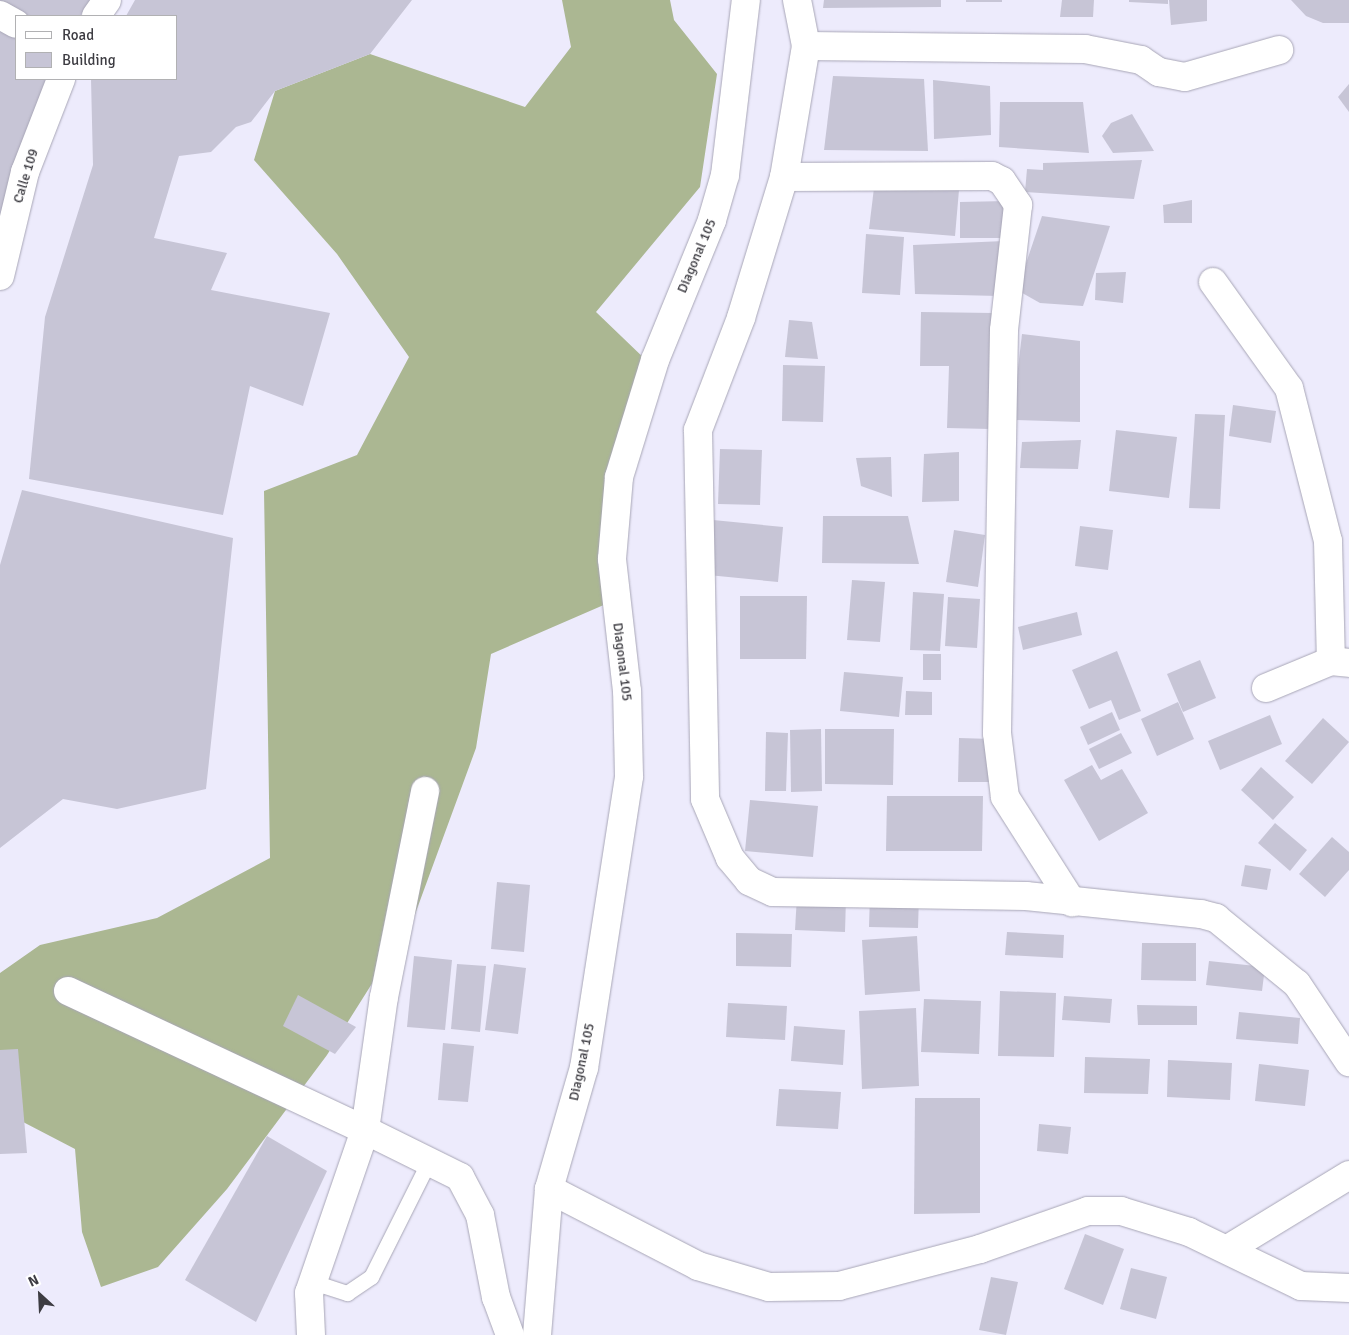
<!DOCTYPE html>
<style>
body{margin:0}
#map{position:relative;width:1349px;height:1335px;overflow:hidden;background:#edebfc;font-family:Signika,sans-serif}
div>[style]{position:absolute}
[style*='--x']{left:calc(var(--x)*1px);top:calc(var(--y)*1px);width:calc(var(--w)*1px);rotate:calc(var(--a)*1deg)}
.forest>*{inset:0;background:#abb792}
.building>*{inset:0;background:#c7c5d6}
.roads{filter:drop-shadow(0 0 1px #a8a6b6) drop-shadow(0 0 1px #a8a6b6)}
.service>*{height:15px;margin:-7.5px;padding:0 7.5px;transform-origin:7.5px;border-radius:7.5px;background:#fff}
.minor>*{height:28px;margin:-14px;padding:0 14px;transform-origin:14px;border-radius:14px;background:#fff}
span{translate:-50% -50%;white-space:nowrap;text-align:center;line-height:1.15;-webkit-text-stroke:5px #fff;paint-order:stroke}
.street-label{font-size:14px;color:#3d3c42}
.legend{position:absolute;left:15px;top:15px;width:162px;height:65px;box-sizing:border-box;background:#fff;border:1px solid #b1b1b3;margin:0;padding:6px 9px;list-style:none;font-size:15px;color:#3d3c42}
.legend li{display:flex;align-items:center;gap:10px;height:25px}
.legend b{width:25px;border:1px solid #b1b1b3}
.north{position:absolute;left:15px;top:1270px;width:50px;height:50px;-webkit-text-stroke:4px #fff;paint-order:stroke;rotate:335deg;font-size:14px;font-weight:700;line-height:20px;text-align:center;color:#3d3c42}
.north::after{content:'';display:block;margin:auto;width:18px;height:22px;background:#3d3c42;clip-path:polygon(50% 0,100% 100%,50% 72%,0 100%)}
</style>
<div id="map">
<div class="forest">
<div style="clip-path:polygon(562px 0,670px 0,674px 20px,717px 74px,700px 187px,596px 312px,647px 361px,606px 604px,491px 654px,476px 748px,414px 917px,327px 1055px,227px 1189px,158px 1267px,101px 1287px,82px 1232px,75px 1149px,0 1110px,0 973px,40px 945px,157px 918px,270px 858px,264px 491px,357px 455px,409px 357px,337px 254px,254px 160px,275px 91px,370px 54px,525px 107px,571px 47px)"></div>
</div>
<div class="building">
<div style="clip-path:polygon(0 0,91px 0,80px 16px,18px 16px,0 5px)"></div>
<div style="clip-path:polygon(135px 0,412px 0,370px 54px,275px 91px,251px 122px,236px 127px,211px 152px,179px 156px,154px 238px,227px 253px,211px 290px,330px 313px,303px 406px,250px 386px,223px 515px,29px 479px,45px 317px,93px 165px,91px 79px,176px 79px,176px 16px,126px 16px)"></div>
<div style="clip-path:polygon(824px 0,941px 0,941px 7px,823px 8px)"></div>
<div style="clip-path:polygon(966px 0,1002px 0,1002px 2px,966px 2px)"></div>
<div style="clip-path:polygon(1062px 0,1094px 0,1093px 17px,1060px 17px)"></div>
<div style="clip-path:polygon(1129px 0,1168px 0,1168px 4px,1129px 2px)"></div>
<div style="clip-path:polygon(1169px 0,1207px 0,1207px 21px,1171px 25px)"></div>
<div style="clip-path:polygon(1291px 0,1349px 0,1349px 23px,1323px 23px,1306px 16px)"></div>
<div style="clip-path:polygon(0 22px,16px 32px,16px 79px,53px 79px,0 218px)"></div>
<div style="clip-path:polygon(833px 76px,924px 79px,928px 151px,824px 150px)"></div>
<div style="clip-path:polygon(933px 80px,990px 86px,991px 135px,934px 139px)"></div>
<div style="clip-path:polygon(1349px 84px,1349px 112px,1338px 97px)"></div>
<div style="clip-path:polygon(1000px 102px,1083px 102px,1089px 153px,999px 147px)"></div>
<div style="clip-path:polygon(1132px 114px,1154px 151px,1113px 153px,1102px 136px,1111px 123px)"></div>
<div style="clip-path:polygon(1142px 160px,1134px 199px,1025px 192px,1027px 169px,1043px 170px,1043px 163px)"></div>
<div style="clip-path:polygon(874px 188px,959px 190px,955px 236px,869px 229px)"></div>
<div style="clip-path:polygon(1192px 200px,1192px 223px,1164px 223px,1163px 205px)"></div>
<div style="clip-path:polygon(1007px 201px,1007px 238px,960px 238px,960px 202px)"></div>
<div style="clip-path:polygon(1042px 216px,1110px 226px,1083px 306px,1040px 303px,1017px 290px)"></div>
<div style="clip-path:polygon(866px 234px,904px 237px,900px 295px,862px 293px)"></div>
<div style="clip-path:polygon(1004px 241px,999px 296px,915px 294px,913px 245px)"></div>
<div style="clip-path:polygon(1126px 272px,1123px 303px,1095px 300px,1096px 273px)"></div>
<div style="clip-path:polygon(921px 312px,993px 313px,990px 429px,947px 428px,949px 366px,920px 366px)"></div>
<div style="clip-path:polygon(789px 320px,812px 322px,818px 359px,785px 357px)"></div>
<div style="clip-path:polygon(1022px 334px,1080px 341px,1080px 422px,1012px 420px)"></div>
<div style="clip-path:polygon(783px 365px,825px 366px,823px 422px,782px 421px)"></div>
<div style="clip-path:polygon(1233px 405px,1276px 411px,1271px 443px,1229px 436px)"></div>
<div style="clip-path:polygon(1195px 414px,1225px 415px,1220px 509px,1189px 508px)"></div>
<div style="clip-path:polygon(1116px 430px,1177px 437px,1169px 498px,1109px 491px)"></div>
<div style="clip-path:polygon(1081px 440px,1078px 469px,1020px 468px,1022px 442px)"></div>
<div style="clip-path:polygon(720px 449px,762px 450px,760px 505px,718px 504px)"></div>
<div style="clip-path:polygon(959px 452px,959px 501px,922px 502px,924px 454px)"></div>
<div style="clip-path:polygon(891px 457px,892px 497px,861px 486px,856px 458px)"></div>
<div style="clip-path:polygon(22px 490px,233px 538px,206px 789px,117px 809px,63px 799px,0 848px,0 565px)"></div>
<div style="clip-path:polygon(823px 516px,908px 516px,919px 564px,822px 563px)"></div>
<div style="clip-path:polygon(713px 520px,783px 527px,778px 582px,708px 575px)"></div>
<div style="clip-path:polygon(1080px 526px,1113px 530px,1108px 570px,1075px 566px)"></div>
<div style="clip-path:polygon(954px 530px,985px 535px,978px 587px,946px 582px)"></div>
<div style="clip-path:polygon(852px 580px,885px 582px,880px 642px,847px 640px)"></div>
<div style="clip-path:polygon(913px 592px,944px 594px,940px 651px,910px 650px)"></div>
<div style="clip-path:polygon(740px 596px,807px 596px,806px 659px,740px 659px)"></div>
<div style="clip-path:polygon(948px 597px,980px 599px,977px 648px,945px 646px)"></div>
<div style="clip-path:polygon(1077px 612px,1082px 635px,1023px 650px,1018px 627px)"></div>
<div style="clip-path:polygon(1117px 651px,1141px 711px,1119px 720px,1111px 700px,1089px 709px,1072px 670px)"></div>
<div style="clip-path:polygon(923px 654px,941px 654px,941px 680px,923px 680px)"></div>
<div style="clip-path:polygon(1200px 660px,1216px 698px,1183px 712px,1167px 674px)"></div>
<div style="clip-path:polygon(844px 672px,903px 677px,899px 717px,840px 711px)"></div>
<div style="clip-path:polygon(906px 691px,932px 692px,932px 715px,905px 715px)"></div>
<div style="clip-path:polygon(1178px 702px,1194px 739px,1157px 756px,1141px 719px)"></div>
<div style="clip-path:polygon(1112px 712px,1120px 730px,1088px 745px,1080px 727px)"></div>
<div style="clip-path:polygon(1270px 715px,1282px 744px,1220px 770px,1208px 741px)"></div>
<div style="clip-path:polygon(1323px 718px,1349px 742px,1312px 784px,1285px 761px)"></div>
<div style="clip-path:polygon(821px 729px,822px 791px,791px 792px,790px 730px)"></div>
<div style="clip-path:polygon(825px 729px,894px 729px,893px 785px,825px 784px)"></div>
<div style="clip-path:polygon(766px 732px,788px 733px,786px 791px,765px 791px)"></div>
<div style="clip-path:polygon(1121px 733px,1132px 753px,1099px 769px,1089px 749px)"></div>
<div style="clip-path:polygon(959px 738px,992px 739px,991px 782px,958px 782px)"></div>
<div style="clip-path:polygon(1092px 765px,1101px 780px,1122px 769px,1148px 813px,1099px 841px,1064px 780px)"></div>
<div style="clip-path:polygon(1261px 767px,1294px 797px,1273px 820px,1241px 790px)"></div>
<div style="clip-path:polygon(887px 796px,983px 796px,982px 851px,886px 851px)"></div>
<div style="clip-path:polygon(750px 800px,818px 806px,813px 857px,745px 851px)"></div>
<div style="clip-path:polygon(1275px 823px,1307px 850px,1290px 871px,1258px 843px)"></div>
<div style="clip-path:polygon(1332px 837px,1349px 852px,1349px 870px,1325px 897px,1299px 874px)"></div>
<div style="clip-path:polygon(1245px 865px,1271px 869px,1267px 890px,1241px 886px)"></div>
<div style="clip-path:polygon(497px 882px,530px 885px,524px 952px,491px 949px)"></div>
<div style="clip-path:polygon(870px 894px,919px 895px,918px 928px,869px 927px)"></div>
<div style="clip-path:polygon(797px 896px,846px 898px,845px 932px,795px 930px)"></div>
<div style="clip-path:polygon(1007px 932px,1064px 935px,1063px 958px,1005px 955px)"></div>
<div style="clip-path:polygon(736px 933px,792px 934px,791px 967px,736px 966px)"></div>
<div style="clip-path:polygon(917px 936px,920px 991px,865px 995px,862px 940px)"></div>
<div style="clip-path:polygon(1142px 943px,1196px 943px,1196px 981px,1141px 980px)"></div>
<div style="clip-path:polygon(414px 956px,452px 960px,445px 1030px,407px 1027px)"></div>
<div style="clip-path:polygon(1209px 961px,1265px 967px,1262px 991px,1206px 985px)"></div>
<div style="clip-path:polygon(457px 964px,486px 966px,480px 1032px,451px 1029px)"></div>
<div style="clip-path:polygon(494px 964px,526px 968px,518px 1034px,485px 1030px)"></div>
<div style="clip-path:polygon(1000px 991px,1056px 993px,1054px 1057px,998px 1056px)"></div>
<div style="clip-path:polygon(298px 995px,356px 1027px,335px 1054px,283px 1026px)"></div>
<div style="clip-path:polygon(1064px 996px,1112px 999px,1110px 1023px,1062px 1020px)"></div>
<div style="clip-path:polygon(924px 999px,981px 1001px,979px 1054px,921px 1052px)"></div>
<div style="clip-path:polygon(728px 1003px,787px 1006px,785px 1040px,726px 1037px)"></div>
<div style="clip-path:polygon(1137px 1005px,1197px 1006px,1197px 1025px,1138px 1025px)"></div>
<div style="clip-path:polygon(916px 1008px,919px 1086px,862px 1089px,859px 1011px)"></div>
<div style="clip-path:polygon(1239px 1012px,1300px 1018px,1298px 1044px,1236px 1039px)"></div>
<div style="clip-path:polygon(794px 1026px,845px 1030px,843px 1065px,791px 1061px)"></div>
<div style="clip-path:polygon(443px 1043px,474px 1046px,468px 1102px,438px 1100px)"></div>
<div style="clip-path:polygon(18px 1049px,27px 1153px,0 1154px,0 1050px)"></div>
<div style="clip-path:polygon(1085px 1057px,1150px 1059px,1148px 1094px,1084px 1093px)"></div>
<div style="clip-path:polygon(1168px 1060px,1232px 1063px,1230px 1100px,1167px 1097px)"></div>
<div style="clip-path:polygon(1259px 1064px,1309px 1070px,1305px 1106px,1255px 1101px)"></div>
<div style="clip-path:polygon(779px 1089px,841px 1092px,838px 1129px,776px 1126px)"></div>
<div style="clip-path:polygon(915px 1098px,980px 1098px,980px 1213px,914px 1214px)"></div>
<div style="clip-path:polygon(1039px 1124px,1071px 1127px,1068px 1154px,1037px 1151px)"></div>
<div style="clip-path:polygon(267px 1136px,327px 1171px,256px 1322px,185px 1280px)"></div>
<div style="clip-path:polygon(1085px 1234px,1124px 1249px,1103px 1305px,1064px 1289px)"></div>
<div style="clip-path:polygon(1131px 1268px,1167px 1277px,1156px 1319px,1120px 1309px)"></div>
<div style="clip-path:polygon(991px 1277px,1018px 1282px,1006px 1335px,979px 1330px)"></div>
</div>
<div class="roads">
<div class="service">
<div style="--x:313;--y:1282;--w:36;--a:18"></div>
<div style="--x:347;--y:1293;--w:29;--a:-34"></div>
<div style="--x:371;--y:1277;--w:130;--a:-63.4"></div>
</div>
<div class="minor">
<div style="--x:797;--y:0;--w:47;--a:78.9"></div>
<div style="--x:806;--y:46;--w:133;--a:99.5"></div>
<div style="--x:784;--y:177;--w:147;--a:107"></div>
<div style="--x:741;--y:318;--w:120;--a:111"></div>
<div style="--x:698;--y:430;--w:369;--a:88.9"></div>
<div style="--x:705;--y:799;--w:64;--a:67"></div>
<div style="--x:730;--y:858;--w:30;--a:50"></div>
<div style="--x:749;--y:881;--w:26;--a:25"></div>
<div style="--x:773;--y:892;--w:253;--a:0.9"></div>
<div style="--x:1026;--y:896;--w:176;--a:5.9"></div>
<div style="--x:1201;--y:914;--w:16;--a:15"></div>
<div style="--x:1216;--y:918;--w:104;--a:39.2"></div>
<div style="--x:1297;--y:984;--w:94;--a:56.3"></div>
<div style="--x:0;--y:15;--w:18;--a:29"></div>
<div style="--x:96;--y:16;--w:19;--a:-55"></div>
<div style="--x:806;--y:46;--w:279;--a:0.6"></div>
<div style="--x:1085;--y:49;--w:57;--a:11.1"></div>
<div style="--x:1141;--y:60;--w:22;--a:34"></div>
<div style="--x:1159;--y:72;--w:26;--a:11"></div>
<div style="--x:1185;--y:77;--w:98;--a:-16"></div>
<div style="--x:784;--y:177;--w:208;--a:-0.3"></div>
<div style="--x:992;--y:176;--w:11;--a:27"></div>
<div style="--x:1002;--y:181;--w:29;--a:56"></div>
<div style="--x:1018;--y:205;--w:126;--a:96.4"></div>
<div style="--x:1004;--y:330;--w:403;--a:91"></div>
<div style="--x:997;--y:733;--w:64;--a:82.9"></div>
<div style="--x:1005;--y:797;--w:125;--a:57.5"></div>
<div style="--x:0;--y:276;--w:107;--a:-76.5"></div>
<div style="--x:25;--y:172;--w:100;--a:-68.8"></div>
<div style="--x:1213;--y:282;--w:130;--a:54.4"></div>
<div style="--x:1289;--y:388;--w:158;--a:75.7"></div>
<div style="--x:1328;--y:541;--w:120;--a:88.6"></div>
<div style="--x:1331;--y:661;--w:18;--a:6"></div>
<div style="--x:1266;--y:688;--w:70;--a:-22.6"></div>
<div style="--x:68;--y:991;--w:328;--a:25.1"></div>
<div style="--x:365;--y:1130;--w:134;--a:-81.9"></div>
<div style="--x:384;--y:997;--w:210;--a:-78.7"></div>
<div style="--x:549;--y:1189;--w:168;--a:27.3"></div>
<div style="--x:698;--y:1266;--w:74;--a:16.5"></div>
<div style="--x:769;--y:1287;--w:70;--a:-0.8"></div>
<div style="--x:839;--y:1286;--w:146;--a:-14.7"></div>
<div style="--x:980;--y:1249;--w:114;--a:-19.4"></div>
<div style="--x:1088;--y:1211;--w:33;--a:0"></div>
<div style="--x:1121;--y:1211;--w:71;--a:17.2"></div>
<div style="--x:1189;--y:1232;--w:124;--a:25.7"></div>
<div style="--x:1301;--y:1286;--w:48;--a:2.4"></div>
<div style="--x:1228;--y:1249;--w:142;--a:-31.4"></div>
<div style="--x:311;--y:1335;--w:42;--a:-92.7"></div>
<div style="--x:309;--y:1293;--w:172;--a:-71"></div>
<div style="--x:365;--y:1130;--w:106;--a:26.3"></div>
<div style="--x:460;--y:1177;--w:43;--a:62.2"></div>
<div style="--x:480;--y:1215;--w:84;--a:79"></div>
<div style="--x:496;--y:1297;--w:40;--a:69.8"></div>
<div style="--x:537;--y:1335;--w:146;--a:-85.3"></div>
<div style="--x:549;--y:1189;--w:126;--a:-73.9"></div>
<div style="--x:584;--y:1068;--w:295;--a:-81.2"></div>
<div style="--x:629;--y:776;--w:85;--a:-91.3"></div>
<div style="--x:627;--y:691;--w:133;--a:-96.5"></div>
<div style="--x:612;--y:559;--w:82;--a:-85.1"></div>
<div style="--x:619;--y:477;--w:122;--a:-72.9"></div>
<div style="--x:655;--y:360;--w:151;--a:-67.8"></div>
<div style="--x:712;--y:220;--w:47;--a:-73.9"></div>
<div style="--x:725;--y:175;--w:176;--a:-83.2"></div>
</div>
</div>
<div class="street-label">
<span style="left:26px;top:176px;rotate:-73deg">Calle 109</span>
<span style="left:697px;top:256px;rotate:-67deg">Diagonal 105</span>
<span style="left:622px;top:662px;rotate:83deg">Diagonal 105</span>
<span style="left:582px;top:1062px;rotate:-78deg">Diagonal 105</span>
</div>
<ul class="legend">
<li><b style="height:6px;background:#fff"></b>Road</li>
<li><b style="height:14px;background:#c7c5d6"></b>Building</li>
</ul>
<div class="north">N</div>
</div>
